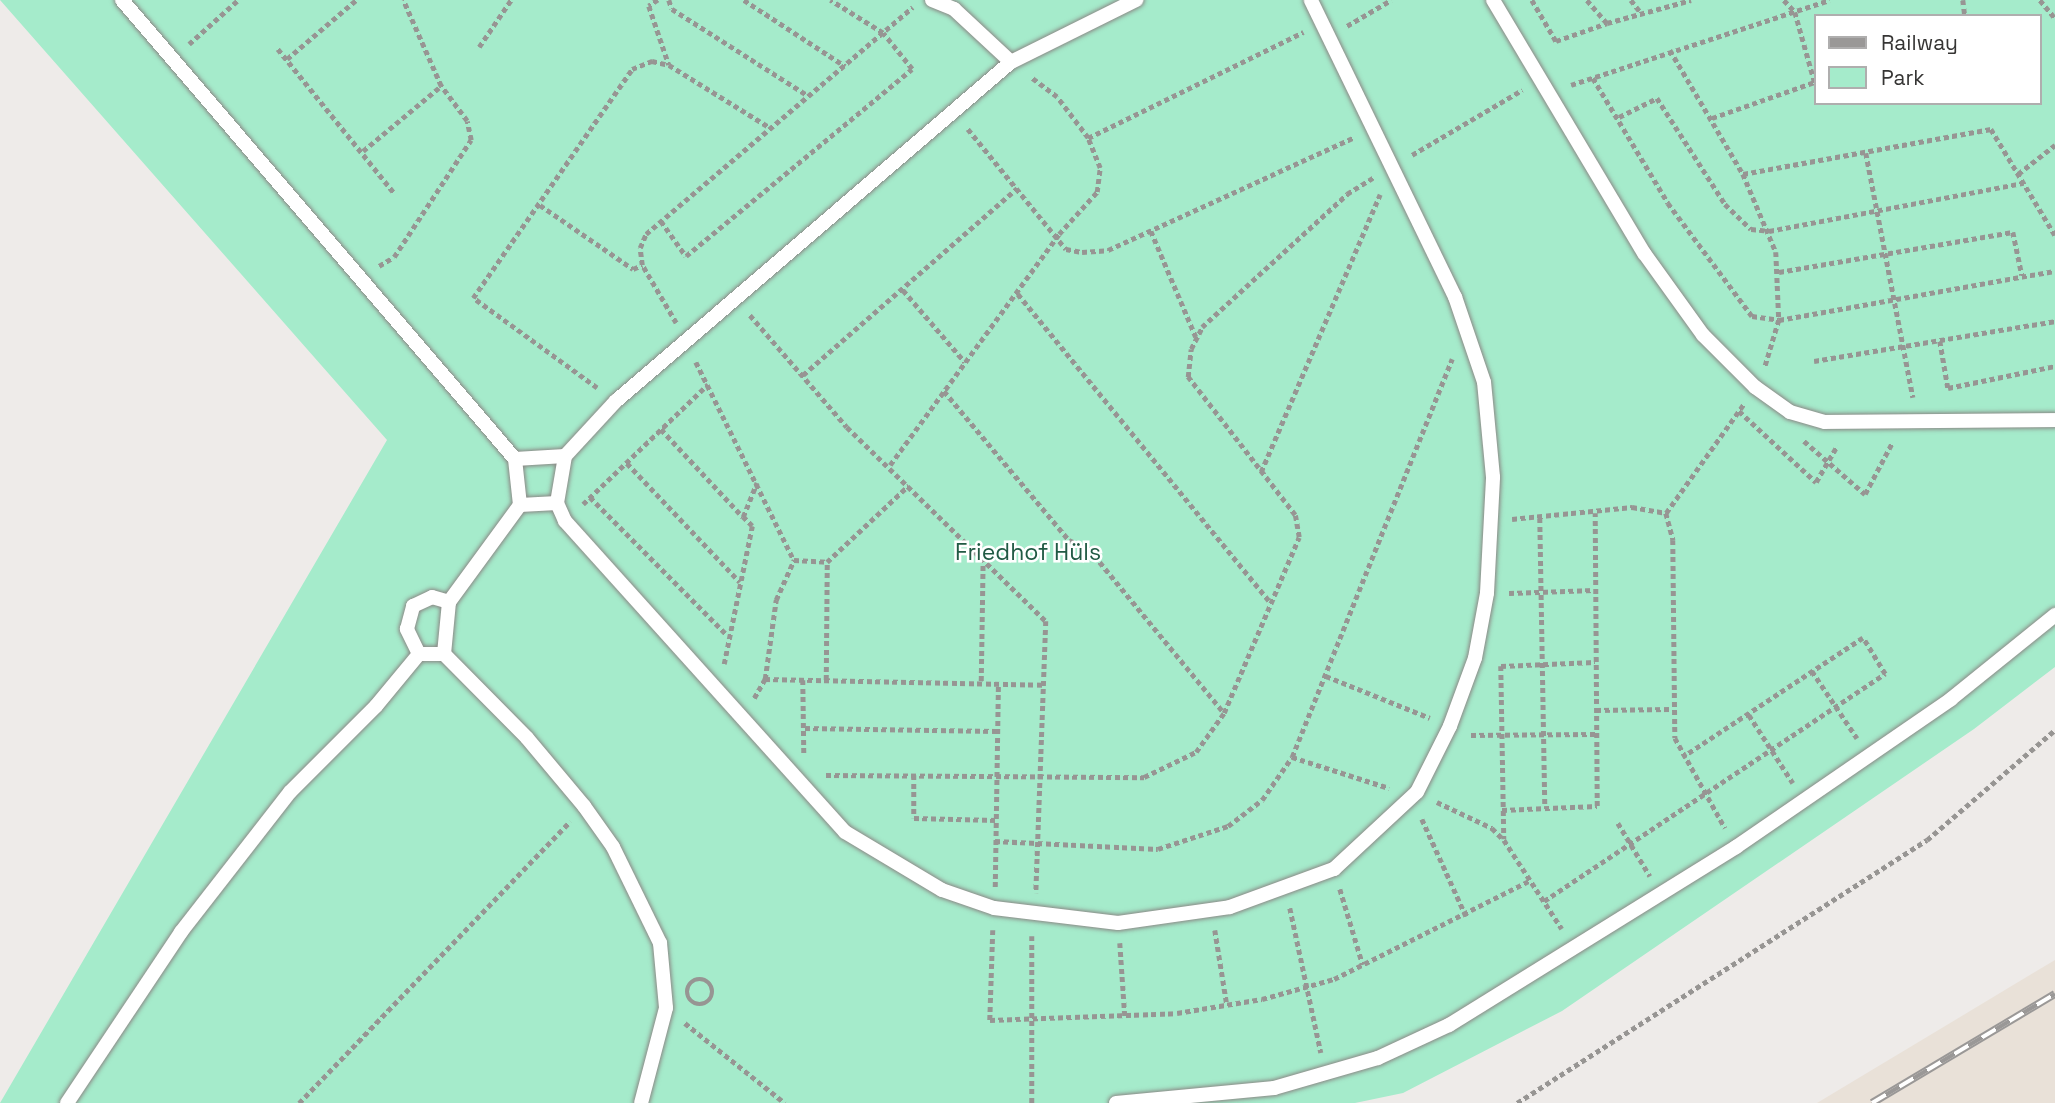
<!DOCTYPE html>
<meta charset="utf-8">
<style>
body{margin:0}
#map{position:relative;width:2055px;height:1103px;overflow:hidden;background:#eeebe9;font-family:"Space Grotesk",sans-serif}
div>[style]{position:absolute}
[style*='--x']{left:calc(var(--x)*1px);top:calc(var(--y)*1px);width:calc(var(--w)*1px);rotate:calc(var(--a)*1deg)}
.built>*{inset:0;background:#e9e1d8}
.green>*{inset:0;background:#a5ebcb}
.path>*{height:4.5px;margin-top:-2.25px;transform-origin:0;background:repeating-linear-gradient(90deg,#979593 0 5px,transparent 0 8.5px)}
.path>.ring{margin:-2.25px;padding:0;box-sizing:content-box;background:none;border:4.5px solid #979593;border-radius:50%}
.roads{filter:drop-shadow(0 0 2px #8b8986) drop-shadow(0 0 2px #8b8986)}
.lane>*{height:14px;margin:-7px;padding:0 7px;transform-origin:7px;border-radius:7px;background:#fff}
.rail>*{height:8px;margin-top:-4px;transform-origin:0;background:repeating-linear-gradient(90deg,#fff 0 16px,#9a9897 0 32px);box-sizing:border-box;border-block:2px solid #9a9897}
span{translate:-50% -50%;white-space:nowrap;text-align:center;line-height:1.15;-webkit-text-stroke:5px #fff;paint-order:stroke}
.park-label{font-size:23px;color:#215a44}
.legend{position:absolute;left:1814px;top:14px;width:228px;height:91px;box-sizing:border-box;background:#fff;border:2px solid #afaeae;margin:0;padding:9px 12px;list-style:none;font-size:21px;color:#363534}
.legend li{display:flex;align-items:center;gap:14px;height:35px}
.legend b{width:35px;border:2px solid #afaeae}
</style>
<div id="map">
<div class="built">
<div style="clip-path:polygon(2055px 960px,2055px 1103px,1817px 1103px)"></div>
</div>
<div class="green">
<div style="clip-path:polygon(evenodd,0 0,2055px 0,2055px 667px,1974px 729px,1562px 1011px,1403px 1093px,1355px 1103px,0 1103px,387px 440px,0 0,1815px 16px,2039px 16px,2039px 103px,1815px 103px,1815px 16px)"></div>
</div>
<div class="path">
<div style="--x:658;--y:0;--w:11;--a:146"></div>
<div style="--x:649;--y:6;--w:62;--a:71.3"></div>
<div style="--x:669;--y:0;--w:9;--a:72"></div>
<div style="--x:672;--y:9;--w:160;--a:32.5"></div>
<div style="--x:744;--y:0;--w:121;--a:33.2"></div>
<div style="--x:1532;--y:0;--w:48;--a:59.7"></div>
<div style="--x:1556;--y:41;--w:54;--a:-19.4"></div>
<div style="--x:1587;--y:0;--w:30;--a:49"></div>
<div style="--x:1607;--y:23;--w:87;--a:-15.3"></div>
<div style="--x:1631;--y:0;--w:16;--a:52"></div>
<div style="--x:1784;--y:0;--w:16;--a:47"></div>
<div style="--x:1795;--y:12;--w:74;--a:74.3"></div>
<div style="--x:1963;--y:0;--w:16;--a:83"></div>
<div style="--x:2040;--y:0;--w:23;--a:50"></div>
<div style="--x:1347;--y:26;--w:51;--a:-30.6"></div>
<div style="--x:189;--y:44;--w:66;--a:-41.9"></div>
<div style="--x:479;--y:47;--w:57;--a:-55.8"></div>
<div style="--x:278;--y:49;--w:186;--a:51.1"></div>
<div style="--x:1670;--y:50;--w:144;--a:59.5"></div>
<div style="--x:1743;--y:174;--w:85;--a:67.1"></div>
<div style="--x:1776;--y:252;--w:68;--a:87.5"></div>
<div style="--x:1779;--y:320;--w:49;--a:106.6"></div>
<div style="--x:287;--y:59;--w:91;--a:-40.5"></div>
<div style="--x:1593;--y:78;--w:146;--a:59"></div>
<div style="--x:1668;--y:203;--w:141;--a:53.4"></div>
<div style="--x:1752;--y:316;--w:27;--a:8"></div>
<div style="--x:1779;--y:320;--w:280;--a:-10.1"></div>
<div style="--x:1571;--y:85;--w:272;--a:-18.2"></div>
<div style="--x:1619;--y:117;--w:42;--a:-26.6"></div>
<div style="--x:1657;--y:98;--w:126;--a:57.3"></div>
<div style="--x:1725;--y:204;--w:36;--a:44"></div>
<div style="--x:1751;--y:229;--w:18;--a:6"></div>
<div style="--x:1769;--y:231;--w:259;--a:-10.7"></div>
<div style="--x:1712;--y:118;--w:109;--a:-19.3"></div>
<div style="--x:968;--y:129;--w:155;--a:50.8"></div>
<div style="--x:1066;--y:249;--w:16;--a:11"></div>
<div style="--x:1082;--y:252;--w:26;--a:-4"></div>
<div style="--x:1108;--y:250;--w:269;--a:-24.6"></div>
<div style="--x:1088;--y:138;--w:240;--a:-26.2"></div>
<div style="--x:363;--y:151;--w:102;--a:-39.8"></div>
<div style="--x:1866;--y:153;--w:249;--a:79.1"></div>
<div style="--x:1412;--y:155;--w:128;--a:-30.6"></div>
<div style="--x:1743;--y:174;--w:252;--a:-10.3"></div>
<div style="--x:1991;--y:129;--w:124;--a:58.9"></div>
<div style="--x:2018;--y:174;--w:47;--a:-38.1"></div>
<div style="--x:540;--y:205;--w:113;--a:34.5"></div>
<div style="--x:633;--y:269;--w:10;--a:-24"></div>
<div style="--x:661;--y:221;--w:43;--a:54.5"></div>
<div style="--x:686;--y:256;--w:293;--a:-39.6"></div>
<div style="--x:912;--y:69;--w:46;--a:-128.9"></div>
<div style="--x:883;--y:33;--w:62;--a:-148.1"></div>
<div style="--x:1151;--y:231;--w:115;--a:67"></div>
<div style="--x:379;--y:266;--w:17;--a:-31"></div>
<div style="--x:394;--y:257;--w:140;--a:-56.7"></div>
<div style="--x:471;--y:140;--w:19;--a:-102"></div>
<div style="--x:467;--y:121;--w:44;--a:-126.6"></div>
<div style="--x:441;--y:86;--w:94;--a:-113.8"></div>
<div style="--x:1779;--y:272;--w:237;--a:-9.7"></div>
<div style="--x:2013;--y:232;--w:44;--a:78.2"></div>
<div style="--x:903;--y:290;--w:95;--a:49.3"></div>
<div style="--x:1018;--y:294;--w:398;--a:50.7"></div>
<div style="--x:750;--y:315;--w:148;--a:49.1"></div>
<div style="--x:847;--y:427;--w:278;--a:44.3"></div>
<div style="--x:1046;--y:621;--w:272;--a:92.1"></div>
<div style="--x:676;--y:323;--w:67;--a:-120.4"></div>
<div style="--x:642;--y:265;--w:17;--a:-97"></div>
<div style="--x:640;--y:248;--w:15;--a:-67"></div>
<div style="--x:646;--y:234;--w:350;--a:-40.4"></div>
<div style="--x:1940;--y:341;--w:48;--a:80.3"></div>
<div style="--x:1948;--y:388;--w:109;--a:-11.6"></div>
<div style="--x:1814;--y:361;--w:244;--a:-9.4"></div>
<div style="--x:696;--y:362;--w:221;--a:63.7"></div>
<div style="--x:794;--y:560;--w:33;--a:3"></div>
<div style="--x:827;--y:562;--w:112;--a:-43.2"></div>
<div style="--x:803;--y:375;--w:284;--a:-41.1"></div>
<div style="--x:597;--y:388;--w:153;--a:-144"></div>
<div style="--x:473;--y:298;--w:279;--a:-55.2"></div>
<div style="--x:632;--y:69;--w:22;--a:-22"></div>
<div style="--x:652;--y:61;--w:17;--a:13"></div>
<div style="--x:669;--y:65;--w:118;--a:31.8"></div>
<div style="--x:944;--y:391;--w:194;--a:50"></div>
<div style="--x:1069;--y:540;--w:22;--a:24"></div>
<div style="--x:1089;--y:549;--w:212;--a:50.5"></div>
<div style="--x:1739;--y:411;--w:105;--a:42.7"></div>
<div style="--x:1816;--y:482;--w:42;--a:-59.7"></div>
<div style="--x:661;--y:429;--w:120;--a:47"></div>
<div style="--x:1804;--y:441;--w:81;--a:41"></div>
<div style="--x:1865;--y:494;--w:58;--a:-62.1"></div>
<div style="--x:627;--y:463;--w:164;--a:46.5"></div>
<div style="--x:890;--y:465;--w:286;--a:-53.8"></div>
<div style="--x:1059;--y:234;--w:57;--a:-47.9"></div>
<div style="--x:1097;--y:192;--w:24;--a:-83"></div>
<div style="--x:1100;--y:168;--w:32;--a:-112"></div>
<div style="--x:1088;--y:138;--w:51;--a:-127.1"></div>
<div style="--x:1057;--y:97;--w:31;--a:-143"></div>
<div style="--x:1261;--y:472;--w:302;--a:-66.8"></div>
<div style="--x:590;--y:497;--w:194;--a:45.2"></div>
<div style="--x:583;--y:504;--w:173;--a:-43.8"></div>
<div style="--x:1666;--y:513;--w:133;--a:-54.5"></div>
<div style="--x:1540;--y:518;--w:286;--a:89"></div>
<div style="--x:1512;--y:519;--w:121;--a:-5.7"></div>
<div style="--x:1632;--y:507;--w:35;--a:10"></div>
<div style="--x:1666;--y:513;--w:28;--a:75"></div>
<div style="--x:1673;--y:540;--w:198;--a:89.4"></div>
<div style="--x:1675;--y:738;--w:103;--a:60.9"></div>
<div style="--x:1509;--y:593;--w:85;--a:-2"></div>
<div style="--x:724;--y:664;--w:141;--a:-78.5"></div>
<div style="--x:752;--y:526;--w:13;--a:-135"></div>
<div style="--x:743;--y:517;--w:37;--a:-68"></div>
<div style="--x:1501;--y:666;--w:173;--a:89"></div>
<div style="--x:1501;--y:666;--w:94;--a:-2.4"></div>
<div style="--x:1812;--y:671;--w:81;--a:56.1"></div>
<div style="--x:1326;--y:676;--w:112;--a:22"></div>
<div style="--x:765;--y:679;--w:280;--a:1.2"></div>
<div style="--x:803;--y:680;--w:73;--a:89.2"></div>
<div style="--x:826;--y:680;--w:118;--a:-89.5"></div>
<div style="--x:981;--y:681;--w:121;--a:-89.1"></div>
<div style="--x:754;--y:698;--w:22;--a:-60"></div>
<div style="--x:765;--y:679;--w:80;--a:-82.1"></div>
<div style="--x:776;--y:600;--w:44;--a:-65.8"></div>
<div style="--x:1596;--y:710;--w:75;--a:-0.8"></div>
<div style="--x:1749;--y:715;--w:81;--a:57.1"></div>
<div style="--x:805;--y:728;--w:191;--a:0.9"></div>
<div style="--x:1471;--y:735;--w:125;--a:-0.5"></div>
<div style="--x:1292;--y:757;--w:102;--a:17.7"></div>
<div style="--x:826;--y:775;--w:318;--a:0.4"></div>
<div style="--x:1144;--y:777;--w:58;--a:-25.7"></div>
<div style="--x:1196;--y:752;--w:48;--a:-54.3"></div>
<div style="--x:1224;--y:713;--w:191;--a:-66.9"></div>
<div style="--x:1299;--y:537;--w:22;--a:-100"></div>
<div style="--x:1295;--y:515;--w:175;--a:-127.8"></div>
<div style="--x:1188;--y:377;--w:28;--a:-84"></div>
<div style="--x:1191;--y:349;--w:25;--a:-63"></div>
<div style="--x:1202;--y:327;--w:197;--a:-42.5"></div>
<div style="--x:1347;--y:194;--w:32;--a:-32"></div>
<div style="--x:914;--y:775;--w:43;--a:90"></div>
<div style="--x:914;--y:818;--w:82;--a:1.4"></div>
<div style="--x:1437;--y:802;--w:61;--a:25.3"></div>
<div style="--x:1492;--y:828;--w:17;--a:45"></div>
<div style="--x:1504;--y:840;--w:106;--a:56.9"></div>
<div style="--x:1502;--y:810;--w:95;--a:-2.4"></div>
<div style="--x:1597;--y:806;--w:293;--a:-90.4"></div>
<div style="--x:1422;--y:819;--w:107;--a:65.6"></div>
<div style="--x:1618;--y:823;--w:62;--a:58.9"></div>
<div style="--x:995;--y:841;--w:163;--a:2.8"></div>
<div style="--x:1158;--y:849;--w:74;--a:-18.2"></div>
<div style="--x:1228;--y:826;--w:43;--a:-37.4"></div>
<div style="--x:1262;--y:800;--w:52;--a:-55.1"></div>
<div style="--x:1292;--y:757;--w:429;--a:-68.1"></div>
<div style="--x:995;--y:887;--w:202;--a:-89.1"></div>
<div style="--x:1340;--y:889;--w:79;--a:73.2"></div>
<div style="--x:1544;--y:901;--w:410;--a:-33.7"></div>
<div style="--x:1885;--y:674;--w:42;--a:-121.4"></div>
<div style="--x:1863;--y:638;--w:216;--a:146.5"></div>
<div style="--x:1290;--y:908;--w:148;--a:77.9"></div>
<div style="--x:993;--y:930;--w:90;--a:91.9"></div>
<div style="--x:990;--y:1020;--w:187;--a:-2.1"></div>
<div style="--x:1177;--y:1013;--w:86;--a:-9.4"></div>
<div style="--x:1262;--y:999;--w:75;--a:-15.5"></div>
<div style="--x:1334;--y:979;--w:220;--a:-26.7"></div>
<div style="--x:1215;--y:930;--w:76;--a:80.9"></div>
<div style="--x:1032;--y:936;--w:167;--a:90"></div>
<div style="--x:1120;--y:943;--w:73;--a:86.1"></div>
<div class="ring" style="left:687px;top:979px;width:21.5px;height:21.5px"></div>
<div style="--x:685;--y:1023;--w:128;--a:38.7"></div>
<div style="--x:299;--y:1103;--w:391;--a:-46.1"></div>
<div style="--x:1517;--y:1103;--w:487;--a:-32.7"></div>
<div style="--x:1927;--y:840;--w:169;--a:-40.7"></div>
</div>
<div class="roads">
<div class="lane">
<div style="--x:122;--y:0;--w:604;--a:49.43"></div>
<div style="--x:515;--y:459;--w:46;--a:83.8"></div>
<div style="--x:932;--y:0;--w:24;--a:22"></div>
<div style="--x:954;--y:9;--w:78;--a:42.9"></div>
<div style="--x:1493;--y:0;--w:295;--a:59.2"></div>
<div style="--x:1644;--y:253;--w:101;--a:54.3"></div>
<div style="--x:1703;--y:335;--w:74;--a:45"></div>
<div style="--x:1755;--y:387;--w:43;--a:35.5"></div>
<div style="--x:1790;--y:412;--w:36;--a:16"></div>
<div style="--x:1825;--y:422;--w:230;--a:-0.5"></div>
<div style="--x:515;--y:459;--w:50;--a:-3.4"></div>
<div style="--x:557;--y:503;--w:20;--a:66"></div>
<div style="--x:565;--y:521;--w:418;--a:48"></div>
<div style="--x:845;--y:832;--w:113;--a:30.9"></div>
<div style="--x:942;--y:890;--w:55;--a:19.1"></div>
<div style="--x:994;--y:908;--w:125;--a:6.9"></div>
<div style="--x:1118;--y:923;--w:113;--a:-8.1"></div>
<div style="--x:1230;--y:907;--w:111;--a:-20.1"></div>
<div style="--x:1334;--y:869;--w:113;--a:-42.9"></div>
<div style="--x:1417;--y:792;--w:74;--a:-63.4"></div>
<div style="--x:1450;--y:726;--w:72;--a:-69.8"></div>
<div style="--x:1475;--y:658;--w:66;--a:-79.5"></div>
<div style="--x:1487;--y:593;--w:116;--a:-87"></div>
<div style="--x:1493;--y:477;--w:95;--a:-95.4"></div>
<div style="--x:1484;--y:382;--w:90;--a:-108.8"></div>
<div style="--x:1455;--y:297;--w:330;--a:-115.9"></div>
<div style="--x:419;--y:654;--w:28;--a:-116"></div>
<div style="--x:407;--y:629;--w:24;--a:-75"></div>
<div style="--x:413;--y:606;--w:21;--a:-25"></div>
<div style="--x:432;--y:597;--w:18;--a:16"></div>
<div style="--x:444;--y:654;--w:118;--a:45.3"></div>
<div style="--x:527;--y:738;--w:89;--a:50"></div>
<div style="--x:584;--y:806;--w:50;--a:54.7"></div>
<div style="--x:613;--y:847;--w:107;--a:63.9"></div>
<div style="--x:660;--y:943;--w:65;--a:84.7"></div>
<div style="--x:666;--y:1008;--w:98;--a:104.7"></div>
<div style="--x:67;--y:1103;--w:206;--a:-56.3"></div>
<div style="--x:181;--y:932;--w:177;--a:-52.1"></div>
<div style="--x:290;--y:792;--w:122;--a:-45"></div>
<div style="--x:376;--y:706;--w:67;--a:-50.4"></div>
<div style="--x:419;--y:654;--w:25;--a:0"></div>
<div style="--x:444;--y:654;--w:52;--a:-84.5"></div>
<div style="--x:449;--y:602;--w:120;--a:-53.8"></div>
<div style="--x:520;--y:505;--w:37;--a:-3"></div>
<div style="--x:557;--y:503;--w:48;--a:-80.3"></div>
<div style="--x:565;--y:456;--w:75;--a:-47.2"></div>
<div style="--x:616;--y:401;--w:521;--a:-40.64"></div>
<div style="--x:1011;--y:62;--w:140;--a:-26.4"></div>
<div style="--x:1116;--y:1103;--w:159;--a:-5.4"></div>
<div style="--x:1274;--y:1088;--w:108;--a:-16.1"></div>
<div style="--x:1378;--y:1058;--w:78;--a:-24.9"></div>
<div style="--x:1449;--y:1025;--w:338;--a:-31.8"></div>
<div style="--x:1736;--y:847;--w:261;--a:-34.5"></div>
<div style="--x:1951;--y:699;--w:134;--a:-38.9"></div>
</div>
</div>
<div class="rail">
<div style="--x:1872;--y:1103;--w:213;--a:-30.8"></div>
</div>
<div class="park-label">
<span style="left:1028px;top:552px">Friedhof Hüls</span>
</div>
<ul class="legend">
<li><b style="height:9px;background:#9a9897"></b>Railway</li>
<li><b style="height:19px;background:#a5ebcb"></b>Park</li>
</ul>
</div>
